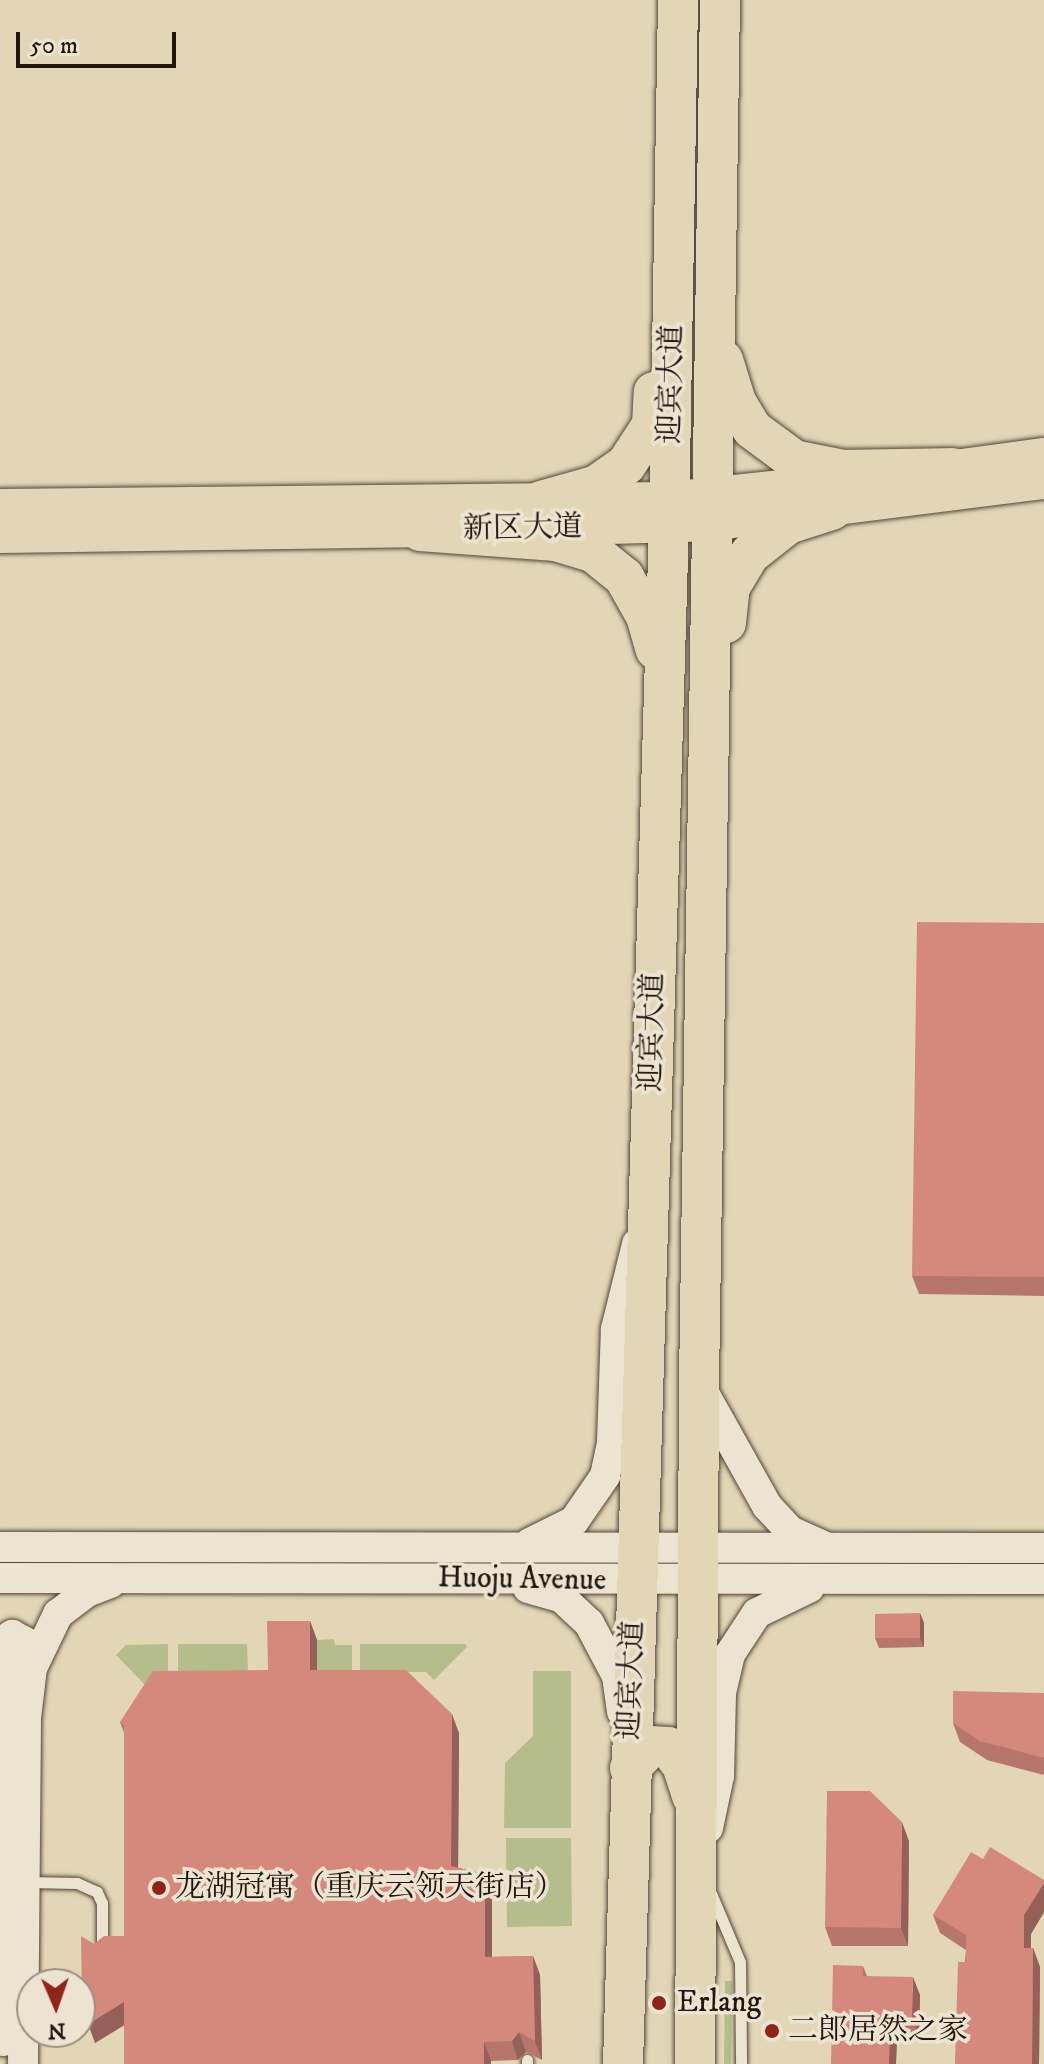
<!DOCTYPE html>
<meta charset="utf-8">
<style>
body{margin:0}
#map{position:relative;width:1044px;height:2064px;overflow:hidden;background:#e2d6b6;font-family:"IM FELL DW Pica","Noto Serif SC",serif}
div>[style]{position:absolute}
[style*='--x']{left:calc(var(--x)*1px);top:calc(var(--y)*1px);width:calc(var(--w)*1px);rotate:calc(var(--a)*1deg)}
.green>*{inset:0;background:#b5bd8d}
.roads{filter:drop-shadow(0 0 2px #53453a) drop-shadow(0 0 2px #53453a)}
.lane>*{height:11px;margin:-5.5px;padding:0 5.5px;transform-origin:5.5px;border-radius:5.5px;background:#ece4d0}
.secondary>*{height:30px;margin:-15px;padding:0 15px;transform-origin:15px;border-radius:15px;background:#ece4d0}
.primary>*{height:34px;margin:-17px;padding:0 17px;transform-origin:17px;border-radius:17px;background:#e2d6b6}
.highway>*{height:40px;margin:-20px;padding:0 20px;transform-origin:20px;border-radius:20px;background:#e2d6b6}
.wall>*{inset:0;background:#b7766c}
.shaded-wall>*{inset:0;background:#956058}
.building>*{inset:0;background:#d5897d}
.dots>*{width:22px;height:22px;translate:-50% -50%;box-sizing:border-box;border:4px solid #ece4d0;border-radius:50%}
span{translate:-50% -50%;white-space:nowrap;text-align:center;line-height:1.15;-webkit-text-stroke:7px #ece4d0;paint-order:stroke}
.street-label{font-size:30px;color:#231510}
.poi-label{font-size:30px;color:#231510}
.left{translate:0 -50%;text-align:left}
.north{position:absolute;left:16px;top:1968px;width:80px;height:80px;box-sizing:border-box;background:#ece4d0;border:2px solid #9c9183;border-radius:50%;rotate:178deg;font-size:22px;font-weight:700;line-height:32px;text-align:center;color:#231510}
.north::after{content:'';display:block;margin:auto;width:28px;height:36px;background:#8f2418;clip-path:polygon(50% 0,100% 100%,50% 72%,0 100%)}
.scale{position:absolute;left:16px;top:32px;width:160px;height:36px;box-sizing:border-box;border:4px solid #231510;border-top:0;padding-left:10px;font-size:24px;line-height:28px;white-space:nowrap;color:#231510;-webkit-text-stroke:6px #ece4d0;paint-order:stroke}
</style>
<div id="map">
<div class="green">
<div style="clip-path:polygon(334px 1639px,335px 1645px,352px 1645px,352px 1672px,274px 1673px,317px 1662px,317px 1640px)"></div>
<div style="clip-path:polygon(168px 1644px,168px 1672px,145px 1685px,116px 1655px,126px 1645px)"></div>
<div style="clip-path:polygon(178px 1644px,247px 1644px,248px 1672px,178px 1672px)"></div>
<div style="clip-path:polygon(360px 1644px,465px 1644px,467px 1647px,434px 1680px,426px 1672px,360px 1672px)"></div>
<div style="clip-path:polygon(533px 1671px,571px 1671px,571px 1828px,504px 1828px,505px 1763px,533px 1736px)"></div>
<div style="clip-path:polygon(506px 1838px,571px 1838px,572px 1926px,507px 1927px)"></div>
<div style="clip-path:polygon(725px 1981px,732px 1981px,731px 2064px,724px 2064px)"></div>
</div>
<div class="roads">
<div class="lane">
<div style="--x:28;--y:1882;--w:49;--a:1.2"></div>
<div style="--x:77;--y:1883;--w:22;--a:24"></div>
<div style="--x:97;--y:1892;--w:12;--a:66"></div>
<div style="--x:102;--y:1903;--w:47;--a:90"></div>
<div style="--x:710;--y:1891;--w:77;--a:67.1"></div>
<div style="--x:740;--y:1962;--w:102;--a:89.4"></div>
<div style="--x:527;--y:2064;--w:4;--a:-90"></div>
</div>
<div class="secondary">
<div style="--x:700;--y:1386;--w:137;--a:60.8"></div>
<div style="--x:767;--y:1506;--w:34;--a:47"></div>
<div style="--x:790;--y:1531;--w:36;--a:24"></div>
<div style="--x:530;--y:1543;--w:49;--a:-26.6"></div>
<div style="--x:574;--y:1521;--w:55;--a:-55.4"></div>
<div style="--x:605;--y:1476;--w:35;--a:-78"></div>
<div style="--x:612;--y:1442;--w:113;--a:-88"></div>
<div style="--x:616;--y:1329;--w:88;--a:-76.1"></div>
<div style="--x:0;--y:1547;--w:1044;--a:0.05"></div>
<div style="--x:0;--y:1578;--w:1044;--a:0.05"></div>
<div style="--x:528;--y:1588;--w:35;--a:16"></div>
<div style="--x:562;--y:1598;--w:37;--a:43"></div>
<div style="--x:589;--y:1623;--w:60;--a:62.2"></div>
<div style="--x:617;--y:1676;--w:36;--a:82"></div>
<div style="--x:0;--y:1673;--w:32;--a:-85"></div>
<div style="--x:3;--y:1641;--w:11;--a:-34"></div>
<div style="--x:12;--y:1635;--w:15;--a:28"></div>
<div style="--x:25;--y:1642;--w:32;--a:86"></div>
<div style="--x:0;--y:1675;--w:366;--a:89.5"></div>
<div style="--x:708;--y:1828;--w:53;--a:-78.1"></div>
<div style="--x:719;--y:1776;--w:83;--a:-88.6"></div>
<div style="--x:721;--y:1693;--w:40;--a:-77"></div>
<div style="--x:730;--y:1654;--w:49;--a:-56.6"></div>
<div style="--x:757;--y:1613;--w:58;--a:-25.7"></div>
<div style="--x:23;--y:2064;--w:346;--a:-89.5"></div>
<div style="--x:26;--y:1718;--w:50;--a:-83.2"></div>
<div style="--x:32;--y:1668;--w:60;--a:-64.3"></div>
<div style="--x:58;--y:1614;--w:36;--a:-37"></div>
<div style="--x:87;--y:1592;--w:25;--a:-21"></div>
</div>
<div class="primary">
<div style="--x:925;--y:471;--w:120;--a:-7.7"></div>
<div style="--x:0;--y:506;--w:669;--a:-0.6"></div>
<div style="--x:669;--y:499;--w:189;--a:-6.1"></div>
<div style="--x:536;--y:529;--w:174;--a:-1.6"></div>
<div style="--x:710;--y:524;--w:337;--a:-7.2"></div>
<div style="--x:0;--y:536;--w:448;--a:-0.8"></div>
</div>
<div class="highway">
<div style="--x:723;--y:360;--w:44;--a:72.8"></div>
<div style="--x:736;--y:402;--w:31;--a:59"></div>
<div style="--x:752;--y:429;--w:52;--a:36.4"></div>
<div style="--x:794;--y:460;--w:50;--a:11.5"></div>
<div style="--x:843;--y:470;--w:110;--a:-1"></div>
<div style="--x:541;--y:501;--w:58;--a:-15.9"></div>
<div style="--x:597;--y:485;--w:35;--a:-35"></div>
<div style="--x:626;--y:465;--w:48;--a:-57"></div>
<div style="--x:652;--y:425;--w:33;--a:-87"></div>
<div style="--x:420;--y:531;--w:136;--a:4.2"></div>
<div style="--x:556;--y:541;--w:39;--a:17"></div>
<div style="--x:593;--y:552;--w:40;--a:39"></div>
<div style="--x:624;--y:577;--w:45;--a:60.6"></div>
<div style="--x:646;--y:616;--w:35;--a:74"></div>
<div style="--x:726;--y:623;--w:36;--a:-84"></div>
<div style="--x:730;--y:587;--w:39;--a:-59"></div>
<div style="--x:750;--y:554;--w:48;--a:-38.3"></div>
<div style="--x:788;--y:524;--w:46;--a:-17.7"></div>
<div style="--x:630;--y:1768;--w:30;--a:-46"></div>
<div style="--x:651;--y:1746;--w:17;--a:3"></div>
<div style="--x:668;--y:1747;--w:23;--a:52"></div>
<div style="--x:682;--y:1765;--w:33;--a:72"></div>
<div style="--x:623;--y:2064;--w:1538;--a:-88.29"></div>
<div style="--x:669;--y:527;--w:527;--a:-89.02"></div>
<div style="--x:695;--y:2064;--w:681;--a:-89.66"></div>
<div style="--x:699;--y:1383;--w:1383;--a:-89.13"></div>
</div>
</div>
<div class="wall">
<div style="clip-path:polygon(1044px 923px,1044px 1296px,919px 1294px,912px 1276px)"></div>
<div style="clip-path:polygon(920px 1613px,924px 1623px,924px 1647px,879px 1648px,875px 1638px)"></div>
<div style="clip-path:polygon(310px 1621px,317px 1640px,317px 1670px,459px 1733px,458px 1868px,485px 1874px,492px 1893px,492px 1957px,533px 1956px,540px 1975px,542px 2060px,526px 2052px,518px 2060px,491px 2061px,124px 2025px,95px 2043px,94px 1944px,124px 1936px,124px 1733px,120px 1722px,268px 1670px)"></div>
<div style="clip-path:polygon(1044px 1693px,1044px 1775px,987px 1760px,960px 1742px,953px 1723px)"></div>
<div style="clip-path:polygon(909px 1841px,908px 1946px,832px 1946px,825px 1927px)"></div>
<div style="clip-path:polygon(983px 1859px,1044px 1880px,1044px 1912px,1031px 1934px,1031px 1948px,1033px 1948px,1040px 1967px,1039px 2064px,955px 2064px,966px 1950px,940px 1933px,933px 1915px)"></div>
<div style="clip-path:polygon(863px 1966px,867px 1976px,920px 1995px,919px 2037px,897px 2037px,896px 2064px,831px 2064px)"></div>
</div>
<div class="shaded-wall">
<div style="clip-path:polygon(920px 1613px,924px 1623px,924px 1647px,920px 1638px)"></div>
<div style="clip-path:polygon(310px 1621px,317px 1640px,317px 1689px,310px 1670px)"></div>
<div style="clip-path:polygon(452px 1714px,459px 1733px,458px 1885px,451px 1866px)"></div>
<div style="clip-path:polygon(902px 1822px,909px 1841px,908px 1946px,901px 1928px)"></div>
<div style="clip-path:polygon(485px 1874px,492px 1893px,492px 1976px,485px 1957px)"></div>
<div style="clip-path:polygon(1044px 1883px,1044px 1912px,1031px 1934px,1030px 1966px,1024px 1948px,1024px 1915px)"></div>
<div style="clip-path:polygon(1033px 1948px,1040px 1967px,1039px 2064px,1032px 2064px)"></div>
<div style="clip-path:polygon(533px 1956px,540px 1975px,542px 2060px,535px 2041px)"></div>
<div style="clip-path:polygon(913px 1977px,920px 1995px,919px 2037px,912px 2018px)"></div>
<div style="clip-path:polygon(124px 2002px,131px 2021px,95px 2043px,88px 2024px)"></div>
<div style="clip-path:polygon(890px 2018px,897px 2037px,896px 2064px,889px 2064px)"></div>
<div style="clip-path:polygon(519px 2032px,526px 2052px,518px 2060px,512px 2041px)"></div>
<div style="clip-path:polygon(484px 2042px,491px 2061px,491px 2064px,484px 2064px)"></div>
</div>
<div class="building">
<div style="clip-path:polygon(917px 922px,1044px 923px,1044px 1277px,912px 1276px)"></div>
<div style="clip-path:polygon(920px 1613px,920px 1638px,875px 1638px,875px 1614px)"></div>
<div style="clip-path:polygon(267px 1621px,310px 1621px,310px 1670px,406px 1670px,452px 1714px,451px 1866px,485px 1874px,485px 1957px,533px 1956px,535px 2041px,519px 2032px,512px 2041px,484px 2042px,484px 2064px,124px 2064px,124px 2002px,88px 2024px,82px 2006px,81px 1936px,94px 1944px,104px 1936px,124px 1936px,124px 1725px,120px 1722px,153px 1671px,268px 1670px)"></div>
<div style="clip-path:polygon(953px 1691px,1044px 1693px,1044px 1758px,980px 1741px,953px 1723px)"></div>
<div style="clip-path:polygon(827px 1791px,870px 1791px,902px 1822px,901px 1928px,825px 1927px)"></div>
<div style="clip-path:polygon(990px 1847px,1044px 1880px,1044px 1883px,1024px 1915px,1024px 1948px,1033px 1948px,1032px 2064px,955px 2064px,958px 1962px,966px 1962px,966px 1935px,933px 1915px,971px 1852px,983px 1859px)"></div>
<div style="clip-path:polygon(833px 1965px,863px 1966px,863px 1976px,913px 1977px,912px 2018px,890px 2018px,889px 2064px,831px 2064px)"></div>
</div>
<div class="dots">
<div style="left:159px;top:1888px;background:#8f2418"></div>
<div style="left:659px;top:2003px;background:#8f2418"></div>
<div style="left:772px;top:2031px;background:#8f2418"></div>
</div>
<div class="street-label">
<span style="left:672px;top:384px;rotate:-89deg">迎宾大道</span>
<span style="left:523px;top:529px;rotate:-1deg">新区大道</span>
<span style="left:653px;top:1032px;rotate:-89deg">迎宾大道</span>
<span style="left:522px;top:1580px;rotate:1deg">Huoju Avenue</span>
<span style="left:632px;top:1680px;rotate:-88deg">迎宾大道</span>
</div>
<div class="poi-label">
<span class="left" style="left:175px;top:1888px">龙湖冠寓（重庆云领天街店）</span>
<span class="left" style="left:677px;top:2003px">Erlang</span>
<span class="left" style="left:788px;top:2031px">二郎居然之家</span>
</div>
<div class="north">N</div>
<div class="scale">50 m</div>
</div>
